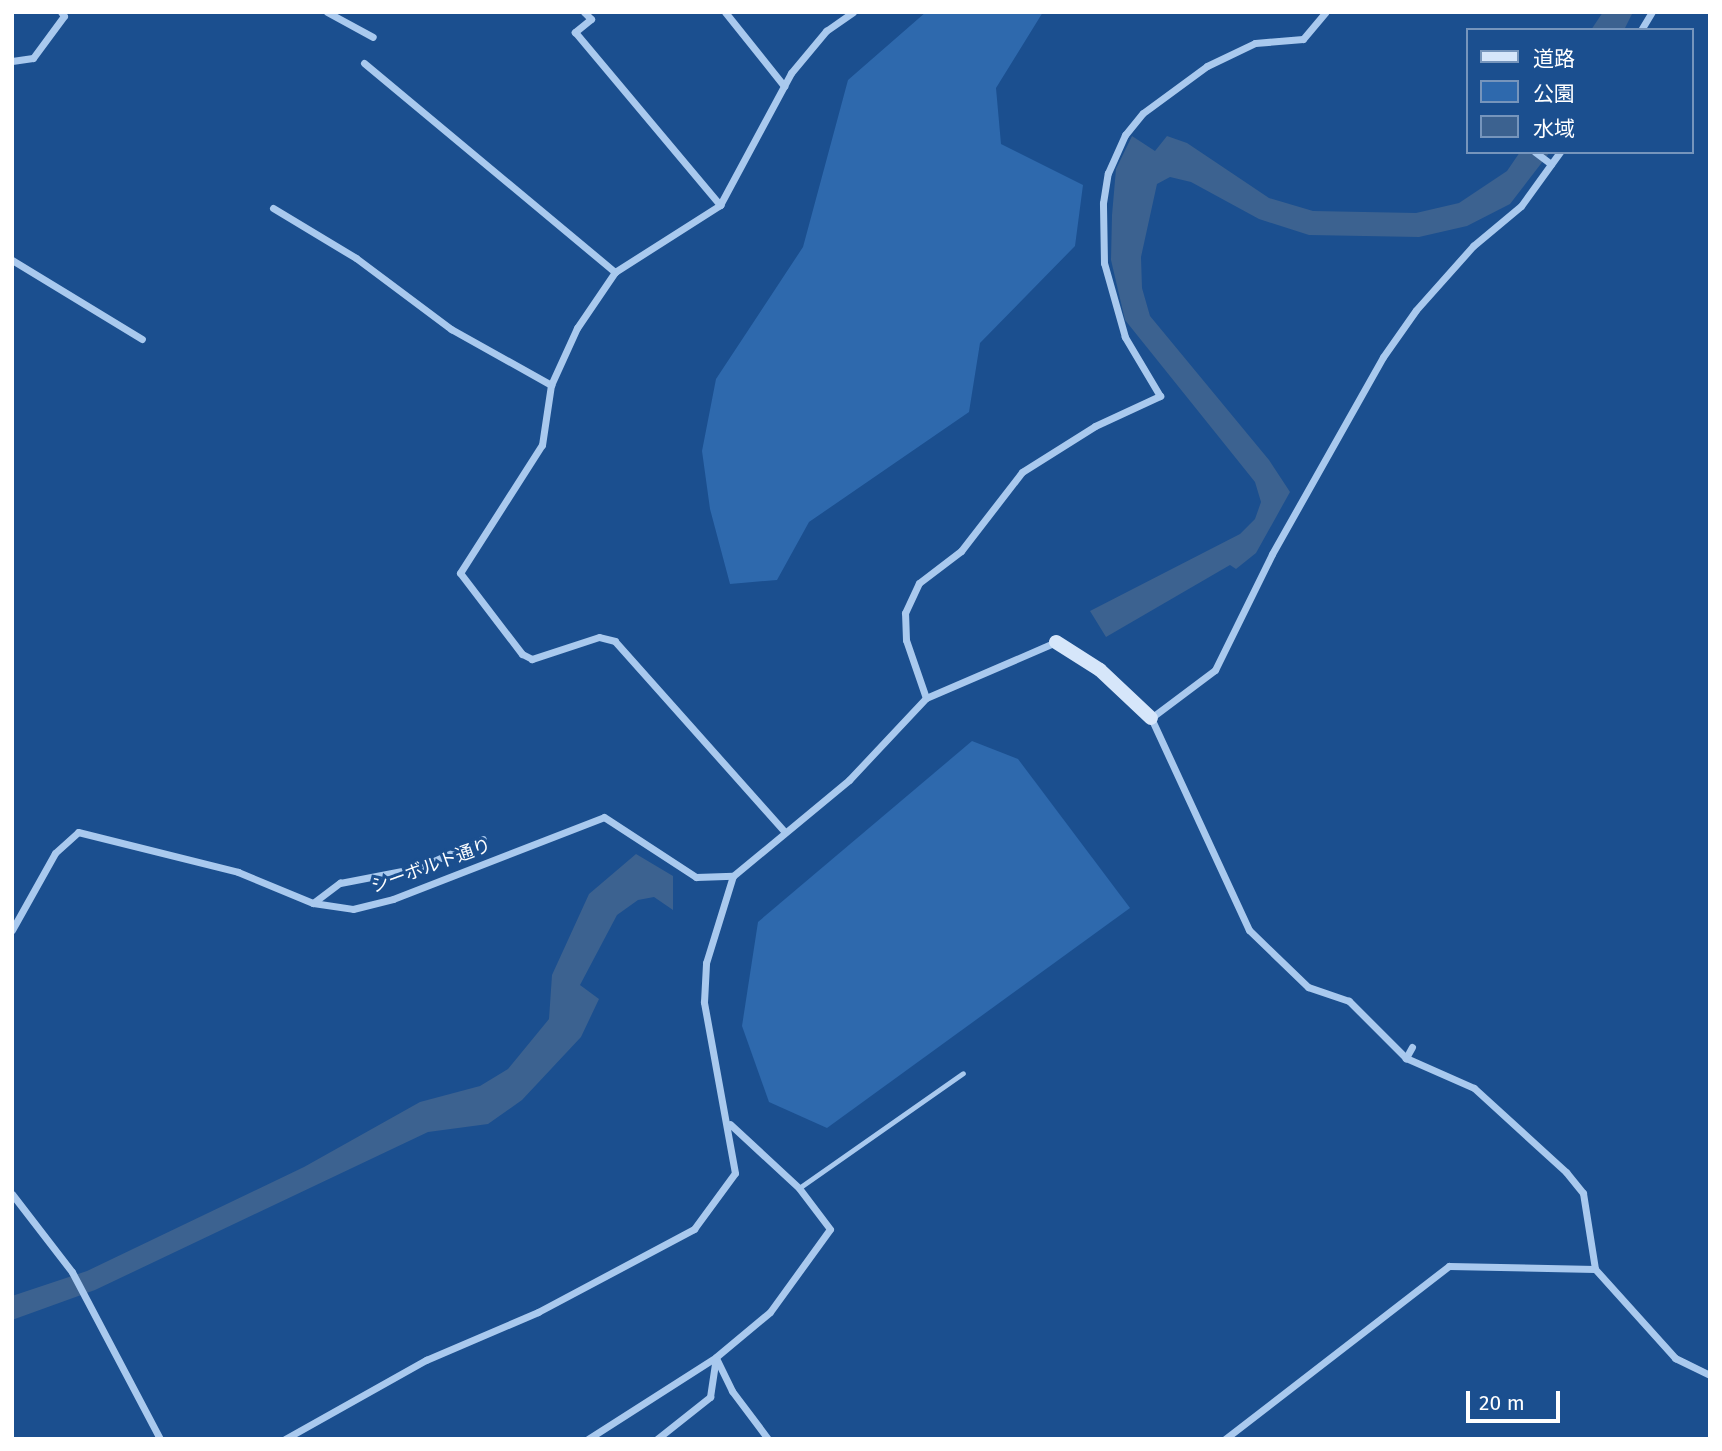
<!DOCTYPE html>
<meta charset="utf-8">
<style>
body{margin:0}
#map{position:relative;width:1722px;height:1451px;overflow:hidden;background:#1b4f8f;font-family:"Fira Sans","Noto Sans JP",sans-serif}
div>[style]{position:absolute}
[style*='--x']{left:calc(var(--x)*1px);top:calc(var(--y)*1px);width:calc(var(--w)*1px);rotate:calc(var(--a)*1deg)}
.green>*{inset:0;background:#2e69ad}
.water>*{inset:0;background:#3c6290}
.lane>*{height:5px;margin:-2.5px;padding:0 2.5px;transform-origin:2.5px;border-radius:2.5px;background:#a9c9ee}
.street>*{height:7px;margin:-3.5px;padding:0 3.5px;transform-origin:3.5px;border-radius:3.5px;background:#a9c9ee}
.secondary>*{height:14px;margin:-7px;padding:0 7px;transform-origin:7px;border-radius:7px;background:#d6e6fa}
span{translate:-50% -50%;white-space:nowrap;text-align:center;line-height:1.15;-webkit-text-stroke:6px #1b4f8f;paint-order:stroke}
.street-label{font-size:18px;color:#fff}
.frame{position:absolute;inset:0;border:14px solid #fff;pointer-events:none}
.legend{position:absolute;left:1466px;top:28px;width:228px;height:126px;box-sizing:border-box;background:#1b4f8f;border:2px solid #7695bc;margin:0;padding:9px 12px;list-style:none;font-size:21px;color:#fff}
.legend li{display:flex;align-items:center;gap:14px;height:35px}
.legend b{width:35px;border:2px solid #7695bc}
.scale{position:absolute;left:1466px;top:1391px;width:94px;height:32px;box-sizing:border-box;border:4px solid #fff;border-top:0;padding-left:9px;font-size:21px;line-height:24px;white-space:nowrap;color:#fff;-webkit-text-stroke:5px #1b4f8f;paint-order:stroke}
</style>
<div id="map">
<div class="green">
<div style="clip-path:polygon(926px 12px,1043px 12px,996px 88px,1001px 144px,1083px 185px,1075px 246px,980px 343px,969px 412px,809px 522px,777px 580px,730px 584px,710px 509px,702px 451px,716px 379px,803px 247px,848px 80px)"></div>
<div style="clip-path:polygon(972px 741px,1018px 759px,1130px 908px,827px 1128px,769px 1102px,742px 1026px,758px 922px)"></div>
</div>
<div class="water">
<div style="clip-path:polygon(1603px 12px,1633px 12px,1624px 30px,1591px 30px)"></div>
<div style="clip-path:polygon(1132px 136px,1155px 151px,1167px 136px,1187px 143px,1269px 198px,1313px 211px,1416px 213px,1459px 203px,1507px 171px,1520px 152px,1550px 152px,1510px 204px,1467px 226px,1419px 237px,1309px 235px,1259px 219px,1191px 182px,1170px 177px,1157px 184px,1141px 257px,1142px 288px,1150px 316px,1269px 460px,1290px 492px,1256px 553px,1236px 569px,1230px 565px,1106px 637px,1090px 611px,1240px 534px,1255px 519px,1261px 502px,1255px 482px,1125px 320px,1111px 260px,1112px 215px,1116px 169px)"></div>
<div style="clip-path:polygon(636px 854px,673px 876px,673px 910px,654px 897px,638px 900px,617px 915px,580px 985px,599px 999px,581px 1037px,522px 1100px,488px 1124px,428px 1132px,95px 1290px,12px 1320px,12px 1296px,87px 1271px,304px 1167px,420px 1102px,480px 1086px,508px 1069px,549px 1019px,552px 975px,589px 894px)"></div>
</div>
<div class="lane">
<div style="--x:799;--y:1188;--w:200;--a:-35"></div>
</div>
<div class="street">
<div style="--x:327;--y:12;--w:52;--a:28.5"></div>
<div style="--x:584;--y:12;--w:10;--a:45"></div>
<div style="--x:591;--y:19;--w:21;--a:141"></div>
<div style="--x:575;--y:32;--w:226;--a:50"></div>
<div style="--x:725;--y:12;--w:95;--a:51.4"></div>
<div style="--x:1641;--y:30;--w:21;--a:-59"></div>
<div style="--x:12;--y:61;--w:21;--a:-8"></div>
<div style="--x:33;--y:58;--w:52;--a:-53.6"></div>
<div style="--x:64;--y:16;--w:5;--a:-127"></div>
<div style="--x:364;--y:63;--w:327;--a:39.8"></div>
<div style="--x:1535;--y:152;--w:20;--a:37"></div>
<div style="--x:273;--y:208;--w:97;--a:31.1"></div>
<div style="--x:356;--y:258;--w:119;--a:36.8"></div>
<div style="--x:451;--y:329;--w:115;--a:29.2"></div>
<div style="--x:12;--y:260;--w:152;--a:31.3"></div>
<div style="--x:926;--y:698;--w:61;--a:-109"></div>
<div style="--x:906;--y:640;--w:27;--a:-92"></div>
<div style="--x:905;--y:613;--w:33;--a:-65"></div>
<div style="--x:919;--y:583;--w:53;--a:-37.3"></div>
<div style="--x:961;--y:551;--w:100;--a:-52.3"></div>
<div style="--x:1022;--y:472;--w:86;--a:-32.2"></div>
<div style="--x:1095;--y:426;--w:72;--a:-24.8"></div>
<div style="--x:1160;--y:396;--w:69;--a:-120.7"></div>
<div style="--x:1125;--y:337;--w:77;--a:-105.8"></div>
<div style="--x:1104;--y:263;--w:60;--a:-91"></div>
<div style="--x:1103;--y:203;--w:30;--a:-81"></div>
<div style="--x:1108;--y:173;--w:42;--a:-65.9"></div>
<div style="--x:1125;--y:135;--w:28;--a:-51"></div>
<div style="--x:1143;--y:113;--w:79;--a:-36.3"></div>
<div style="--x:1207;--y:66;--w:53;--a:-25.6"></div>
<div style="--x:1255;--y:43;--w:48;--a:-4.8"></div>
<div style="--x:1303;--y:39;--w:35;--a:-50"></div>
<div style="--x:784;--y:831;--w:254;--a:-131.7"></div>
<div style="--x:615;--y:641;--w:16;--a:-166"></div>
<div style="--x:599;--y:637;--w:71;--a:161.8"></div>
<div style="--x:532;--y:659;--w:11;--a:-153"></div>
<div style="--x:522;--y:654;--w:102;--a:-127.4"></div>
<div style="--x:460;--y:573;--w:152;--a:-57.4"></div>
<div style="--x:542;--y:445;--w:61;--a:-81.5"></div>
<div style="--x:551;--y:385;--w:63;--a:-65.5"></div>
<div style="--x:577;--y:328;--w:68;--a:-55.8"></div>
<div style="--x:615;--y:272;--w:125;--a:-32.5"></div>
<div style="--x:720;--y:205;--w:150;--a:-61.7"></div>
<div style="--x:791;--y:73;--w:55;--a:-50.2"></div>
<div style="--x:826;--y:31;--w:33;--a:-35"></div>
<div style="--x:313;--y:903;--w:34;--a:-37"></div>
<div style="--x:340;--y:883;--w:79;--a:-10.9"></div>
<div style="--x:418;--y:868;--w:71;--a:-24"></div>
<div style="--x:12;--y:930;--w:88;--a:-60.8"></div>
<div style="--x:55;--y:853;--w:31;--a:-42"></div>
<div style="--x:78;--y:832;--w:165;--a:14"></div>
<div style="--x:238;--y:872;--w:81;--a:22.5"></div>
<div style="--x:313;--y:903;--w:40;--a:8.5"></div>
<div style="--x:353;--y:909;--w:41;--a:-14"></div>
<div style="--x:393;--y:899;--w:226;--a:-21.2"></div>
<div style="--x:604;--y:817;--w:110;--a:33.1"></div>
<div style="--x:696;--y:877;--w:37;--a:-2"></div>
<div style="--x:1412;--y:1047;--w:13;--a:119"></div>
<div style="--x:1406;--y:1058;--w:74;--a:23.8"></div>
<div style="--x:1474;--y:1088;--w:125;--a:42.4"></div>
<div style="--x:1566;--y:1172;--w:27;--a:51"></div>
<div style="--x:1583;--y:1193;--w:77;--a:81"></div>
<div style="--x:1595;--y:1269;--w:120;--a:48"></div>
<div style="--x:1675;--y:1358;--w:39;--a:26"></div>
<div style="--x:1406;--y:1058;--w:81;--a:-135"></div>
<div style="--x:1349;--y:1001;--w:43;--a:-161.1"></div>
<div style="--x:1308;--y:987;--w:82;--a:-136"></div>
<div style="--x:1249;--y:930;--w:234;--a:-114.8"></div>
<div style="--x:1151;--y:718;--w:80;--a:-36.9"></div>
<div style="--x:1215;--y:670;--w:129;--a:-63.8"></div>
<div style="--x:1272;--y:554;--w:226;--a:-60.6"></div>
<div style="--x:1383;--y:357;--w:57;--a:-54.9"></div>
<div style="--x:1416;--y:310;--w:86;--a:-48.3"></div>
<div style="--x:1473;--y:246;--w:62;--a:-39.8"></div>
<div style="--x:1521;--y:206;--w:67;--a:-54.2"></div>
<div style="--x:12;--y:1194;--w:98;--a:52.4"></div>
<div style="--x:72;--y:1272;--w:189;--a:62.2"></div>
<div style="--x:716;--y:1358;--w:37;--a:64"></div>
<div style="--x:732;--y:1391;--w:60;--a:53.1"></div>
<div style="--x:285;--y:1439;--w:162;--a:-29.3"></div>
<div style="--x:426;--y:1360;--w:122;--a:-23.2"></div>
<div style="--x:538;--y:1312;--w:177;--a:-28"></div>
<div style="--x:694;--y:1229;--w:69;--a:-53.8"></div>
<div style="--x:735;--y:1173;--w:174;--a:-100.3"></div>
<div style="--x:704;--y:1002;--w:39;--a:-87"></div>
<div style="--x:706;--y:963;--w:91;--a:-72.8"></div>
<div style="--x:733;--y:876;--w:151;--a:-39.6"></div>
<div style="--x:849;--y:780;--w:112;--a:-46.8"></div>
<div style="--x:926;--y:698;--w:142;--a:-23.3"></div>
<div style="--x:588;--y:1439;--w:152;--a:-32.6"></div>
<div style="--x:716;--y:1357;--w:70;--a:-39.8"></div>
<div style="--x:770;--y:1312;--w:102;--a:-54.1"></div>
<div style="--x:830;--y:1229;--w:51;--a:-127.1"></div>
<div style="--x:799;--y:1188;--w:94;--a:-137.2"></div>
<div style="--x:657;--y:1439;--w:68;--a:-38.4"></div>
<div style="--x:710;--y:1397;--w:40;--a:-81.5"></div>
<div style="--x:1225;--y:1439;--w:283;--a:-37.7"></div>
<div style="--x:1449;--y:1266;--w:146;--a:1.2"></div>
</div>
<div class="secondary">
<div style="--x:1056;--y:642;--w:52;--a:32.5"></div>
<div style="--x:1100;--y:670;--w:70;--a:43.3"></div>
</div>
<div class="street-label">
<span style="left:431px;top:866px;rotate:-20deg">シーボルト通り</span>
</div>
<div class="frame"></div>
<ul class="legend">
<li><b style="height:9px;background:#d6e6fa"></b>道路</li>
<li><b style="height:19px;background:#2e69ad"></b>公園</li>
<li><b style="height:19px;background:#3c6290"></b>水域</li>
</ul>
<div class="scale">20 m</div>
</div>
